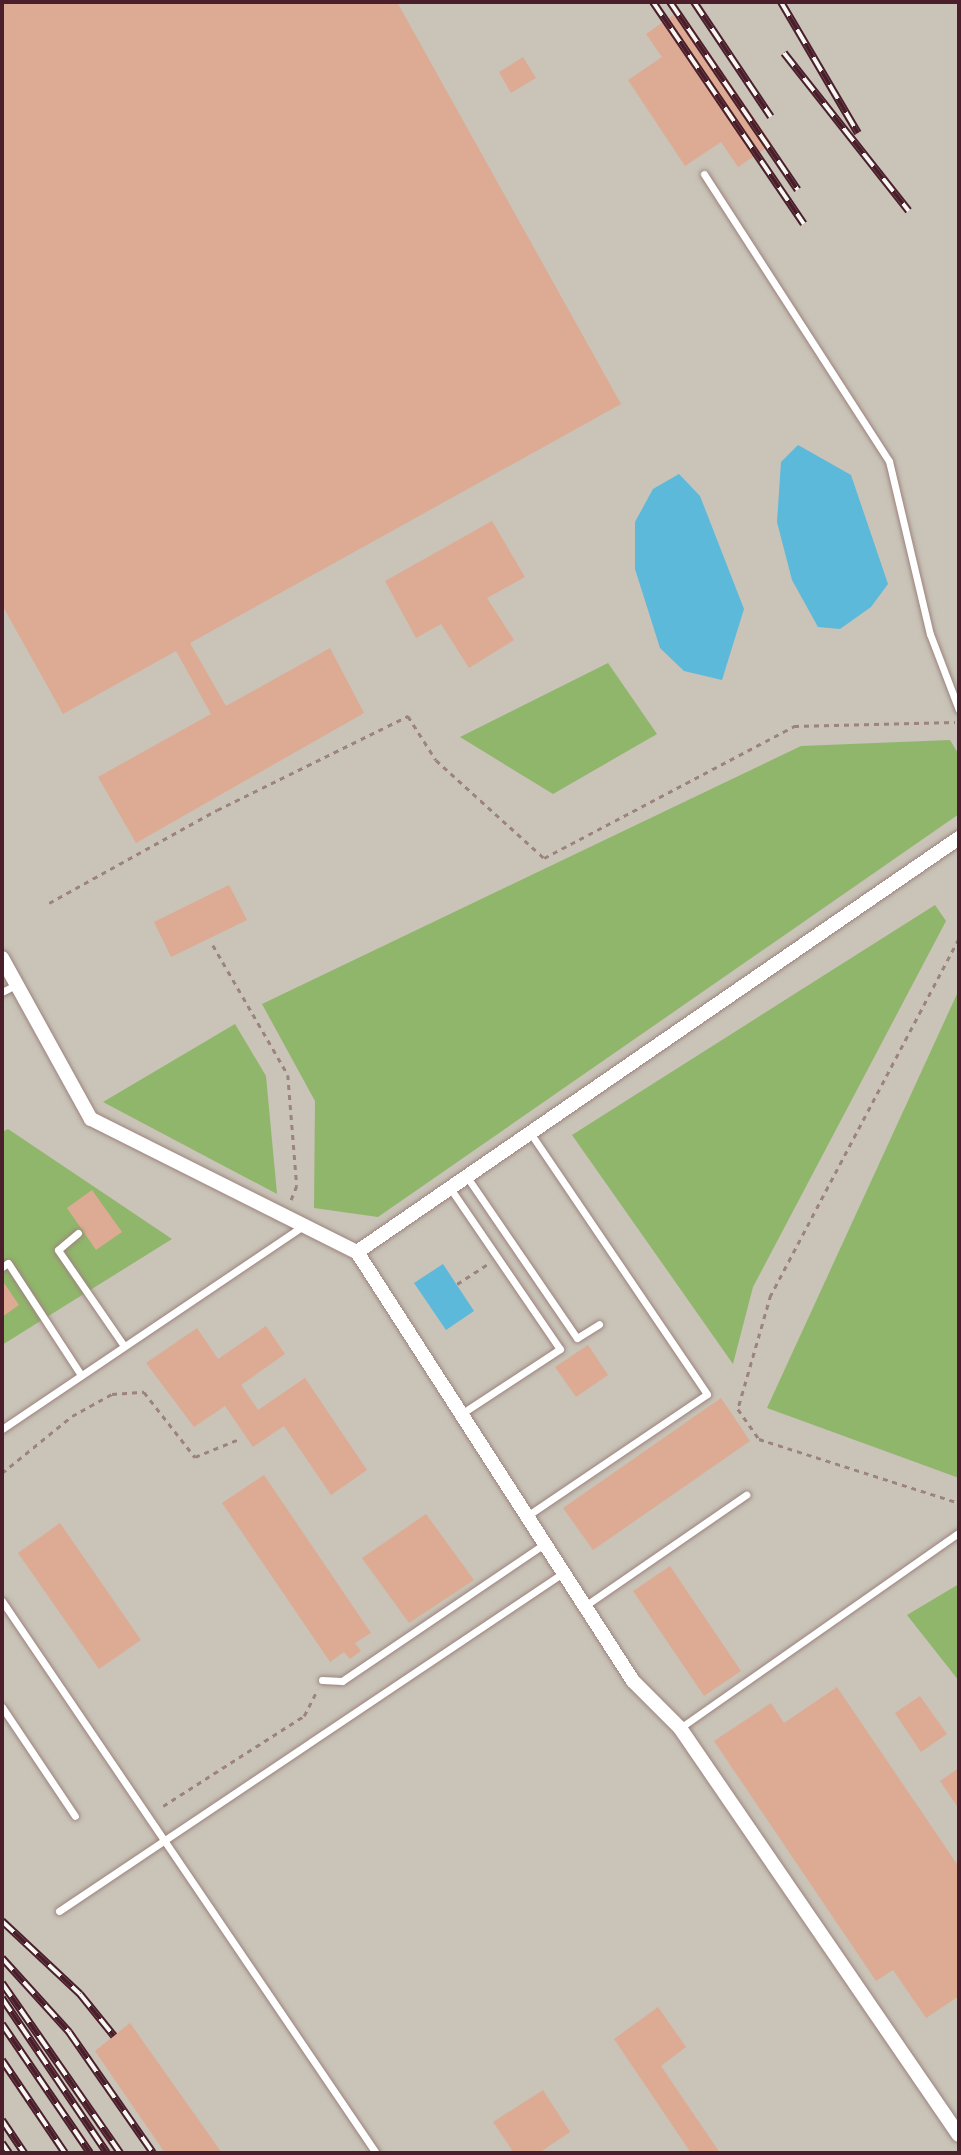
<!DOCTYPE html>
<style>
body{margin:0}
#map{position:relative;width:961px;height:2155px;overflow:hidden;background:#eee7cf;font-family:"Shantell Sans",sans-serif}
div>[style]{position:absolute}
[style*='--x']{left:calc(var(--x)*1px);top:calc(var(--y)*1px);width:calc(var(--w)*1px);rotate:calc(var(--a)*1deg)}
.industrial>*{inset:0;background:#c9c3b8}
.forest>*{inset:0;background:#90b66b}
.water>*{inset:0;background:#5cb9da}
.building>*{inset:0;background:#ddab93}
.path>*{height:2.5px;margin-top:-1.25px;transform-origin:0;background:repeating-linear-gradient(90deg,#9c837d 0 5px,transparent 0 10px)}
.roads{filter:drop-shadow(0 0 2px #9c837d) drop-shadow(0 0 2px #9c837d)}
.service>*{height:7px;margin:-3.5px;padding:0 3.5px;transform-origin:3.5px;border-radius:3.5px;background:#fff}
.minor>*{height:14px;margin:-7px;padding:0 7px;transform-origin:7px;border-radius:7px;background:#fff}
.rail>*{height:8px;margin-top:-4px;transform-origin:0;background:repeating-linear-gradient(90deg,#f6f6f2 0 16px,#4a1f2b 0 32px);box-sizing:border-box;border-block:2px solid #4a1f2b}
span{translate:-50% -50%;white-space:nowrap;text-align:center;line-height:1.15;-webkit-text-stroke:7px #f6f6f2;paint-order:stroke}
.frame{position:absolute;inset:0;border:4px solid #4a1f2b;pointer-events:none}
</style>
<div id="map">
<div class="industrial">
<div style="clip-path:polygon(2px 2px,959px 2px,959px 2153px,2px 2153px)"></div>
</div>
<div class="forest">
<div style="clip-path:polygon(608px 663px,657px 734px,553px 794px,460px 737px)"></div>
<div style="clip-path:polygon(950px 740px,959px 755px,959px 814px,378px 1217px,314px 1208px,315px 1101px,262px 1004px,801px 746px)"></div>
<div style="clip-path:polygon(935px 905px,946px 921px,753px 1287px,733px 1364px,572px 1135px)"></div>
<div style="clip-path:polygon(957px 994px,959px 998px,959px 1478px,767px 1408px)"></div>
<div style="clip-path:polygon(235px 1024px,266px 1076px,277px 1194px,103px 1102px)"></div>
<div style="clip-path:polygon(8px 1129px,172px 1239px,2px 1345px,2px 1132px)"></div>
<div style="clip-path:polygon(959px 1584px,959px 1681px,907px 1615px)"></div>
</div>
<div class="water">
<div style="clip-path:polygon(798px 445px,851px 475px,888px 584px,871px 607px,840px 629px,818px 627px,792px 580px,777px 522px,781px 462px)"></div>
<div style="clip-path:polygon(679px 474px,700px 496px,744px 609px,722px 680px,684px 671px,660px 648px,635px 569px,635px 522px,653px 489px)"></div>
<div style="clip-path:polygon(443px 1264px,474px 1311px,446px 1330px,414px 1283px)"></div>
</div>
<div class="building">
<div style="clip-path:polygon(2px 2px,397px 2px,621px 404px,190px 643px,226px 706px,330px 648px,364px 713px,136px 843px,98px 777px,211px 714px,176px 651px,63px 714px,2px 605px)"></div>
<div style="clip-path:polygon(680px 10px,772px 144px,738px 167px,721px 142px,685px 166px,628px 80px,662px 57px,646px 34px)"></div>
<div style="clip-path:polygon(523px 57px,536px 78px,511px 93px,499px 72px)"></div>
<div style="clip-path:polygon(492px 521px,525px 577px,487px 598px,514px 640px,469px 668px,441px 624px,416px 638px,385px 581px)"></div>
<div style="clip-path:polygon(229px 885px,247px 920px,171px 957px,154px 922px)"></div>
<div style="clip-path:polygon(92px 1190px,122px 1232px,96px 1250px,67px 1208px)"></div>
<div style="clip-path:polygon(2px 1280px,19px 1305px,2px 1317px)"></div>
<div style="clip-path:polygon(266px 1326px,285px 1354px,241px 1385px,258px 1410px,305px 1378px,367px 1470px,331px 1495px,284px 1426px,253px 1447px,225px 1406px,194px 1427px,146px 1363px,197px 1328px,218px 1359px)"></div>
<div style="clip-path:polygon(588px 1345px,608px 1375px,576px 1397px,555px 1367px)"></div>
<div style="clip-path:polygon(721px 1398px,750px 1441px,593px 1550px,563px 1508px)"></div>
<div style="clip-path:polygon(264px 1475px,371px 1633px,355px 1643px,361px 1651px,350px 1659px,344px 1652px,330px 1662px,222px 1503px)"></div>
<div style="clip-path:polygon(426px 1514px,474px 1580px,409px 1623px,362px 1558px)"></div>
<div style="clip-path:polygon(60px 1523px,141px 1640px,99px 1669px,18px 1553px)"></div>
<div style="clip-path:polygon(670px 1566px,741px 1671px,704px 1696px,633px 1591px)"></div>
<div style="clip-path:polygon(837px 1687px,959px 1867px,959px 1996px,926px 2018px,893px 1970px,876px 1981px,714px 1741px,771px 1703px,784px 1723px)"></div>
<div style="clip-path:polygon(920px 1696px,947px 1734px,921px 1752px,895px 1713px)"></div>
<div style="clip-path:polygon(959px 1768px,959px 1809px,940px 1781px)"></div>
<div style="clip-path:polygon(658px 2007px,686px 2047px,661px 2066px,720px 2153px,691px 2153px,614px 2039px)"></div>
<div style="clip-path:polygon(130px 2023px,222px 2153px,165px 2153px,95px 2051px)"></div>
<div style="clip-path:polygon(543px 2090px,570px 2132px,539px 2153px,514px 2153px,493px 2122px)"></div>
</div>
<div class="path">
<div style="--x:959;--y:635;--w:12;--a:90"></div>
<div style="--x:49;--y:903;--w:192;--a:-29"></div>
<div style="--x:217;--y:810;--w:213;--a:-26.2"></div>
<div style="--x:408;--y:716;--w:52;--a:57.5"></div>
<div style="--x:436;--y:760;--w:146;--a:42.2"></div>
<div style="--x:544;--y:858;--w:283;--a:-27.8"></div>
<div style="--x:794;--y:726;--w:161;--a:-1.4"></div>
<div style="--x:959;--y:939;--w:403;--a:117.8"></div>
<div style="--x:771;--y:1295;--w:119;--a:106.1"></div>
<div style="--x:738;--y:1409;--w:37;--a:55"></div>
<div style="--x:759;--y:1439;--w:210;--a:17.7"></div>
<div style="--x:213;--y:945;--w:150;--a:60"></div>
<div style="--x:288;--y:1075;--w:111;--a:85.4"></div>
<div style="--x:297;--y:1186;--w:18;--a:112"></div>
<div style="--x:457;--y:1284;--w:38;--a:-33"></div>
<div style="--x:2;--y:1473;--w:90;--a:-39.2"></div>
<div style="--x:72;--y:1416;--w:46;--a:-28.8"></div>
<div style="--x:112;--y:1394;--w:32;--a:-4"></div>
<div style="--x:144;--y:1392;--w:83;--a:51.9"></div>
<div style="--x:195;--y:1457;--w:48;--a:-22.2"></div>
<div style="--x:163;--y:1806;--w:167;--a:-32.6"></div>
<div style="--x:304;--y:1716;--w:30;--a:-63"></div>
</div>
<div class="roads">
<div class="service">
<div style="--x:704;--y:174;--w:341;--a:57.2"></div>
<div style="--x:889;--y:461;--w:178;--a:76.7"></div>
<div style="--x:930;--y:634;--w:81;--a:69.1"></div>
<div style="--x:2;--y:992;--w:16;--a:-27"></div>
<div style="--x:467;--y:1177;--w:195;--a:55.7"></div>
<div style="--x:577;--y:1338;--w:26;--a:-32"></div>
<div style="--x:450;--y:1188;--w:195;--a:55.7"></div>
<div style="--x:560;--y:1349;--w:118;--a:146.7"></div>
<div style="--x:78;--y:1233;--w:26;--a:140"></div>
<div style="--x:58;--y:1250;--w:116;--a:55.5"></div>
<div style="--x:2;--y:1267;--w:7;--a:-34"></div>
<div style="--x:8;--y:1263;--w:134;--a:56.9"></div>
<div style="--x:2;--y:1429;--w:363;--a:-34"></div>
<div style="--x:527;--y:1516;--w:217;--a:-34.1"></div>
<div style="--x:707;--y:1394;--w:315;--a:-124.1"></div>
<div style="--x:2;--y:1601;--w:667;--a:55.88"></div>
<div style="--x:585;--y:1606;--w:196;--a:-34.6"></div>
<div style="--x:322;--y:1680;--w:20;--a:3"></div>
<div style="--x:342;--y:1681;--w:244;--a:-34.1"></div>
<div style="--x:2;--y:1707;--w:131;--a:56.2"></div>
<div style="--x:680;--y:1728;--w:340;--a:-35"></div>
<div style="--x:59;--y:1911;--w:607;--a:-33.85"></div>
</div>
<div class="minor">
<div style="--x:2;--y:958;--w:184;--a:61.1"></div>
<div style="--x:91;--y:1119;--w:297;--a:26.6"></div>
<div style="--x:357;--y:1252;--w:510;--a:57.24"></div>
<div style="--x:633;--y:1681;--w:66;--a:45"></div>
<div style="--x:680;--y:1728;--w:493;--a:55.6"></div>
<div style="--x:357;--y:1252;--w:731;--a:-34.52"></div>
</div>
</div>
<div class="rail">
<div style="--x:653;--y:2;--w:268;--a:55.8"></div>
<div style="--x:670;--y:2;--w:227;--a:55.8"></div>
<div style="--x:694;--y:2;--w:138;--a:56.2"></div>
<div style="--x:781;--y:2;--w:152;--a:59.6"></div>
<div style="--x:784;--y:53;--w:201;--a:51.7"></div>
<div style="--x:2;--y:1921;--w:107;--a:43.1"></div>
<div style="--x:80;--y:1994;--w:54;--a:51"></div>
<div style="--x:2;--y:1958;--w:100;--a:47.8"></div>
<div style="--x:69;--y:2032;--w:147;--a:55.2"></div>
<div style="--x:2;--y:1983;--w:207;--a:55.2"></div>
<div style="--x:2;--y:1998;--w:187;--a:55.9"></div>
<div style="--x:2;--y:2024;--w:156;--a:55.7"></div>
<div style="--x:2;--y:2060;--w:112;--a:55.9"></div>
<div style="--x:2;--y:2120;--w:40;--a:56"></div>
<div style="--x:2;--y:2143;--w:12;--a:55"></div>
</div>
<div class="frame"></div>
</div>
